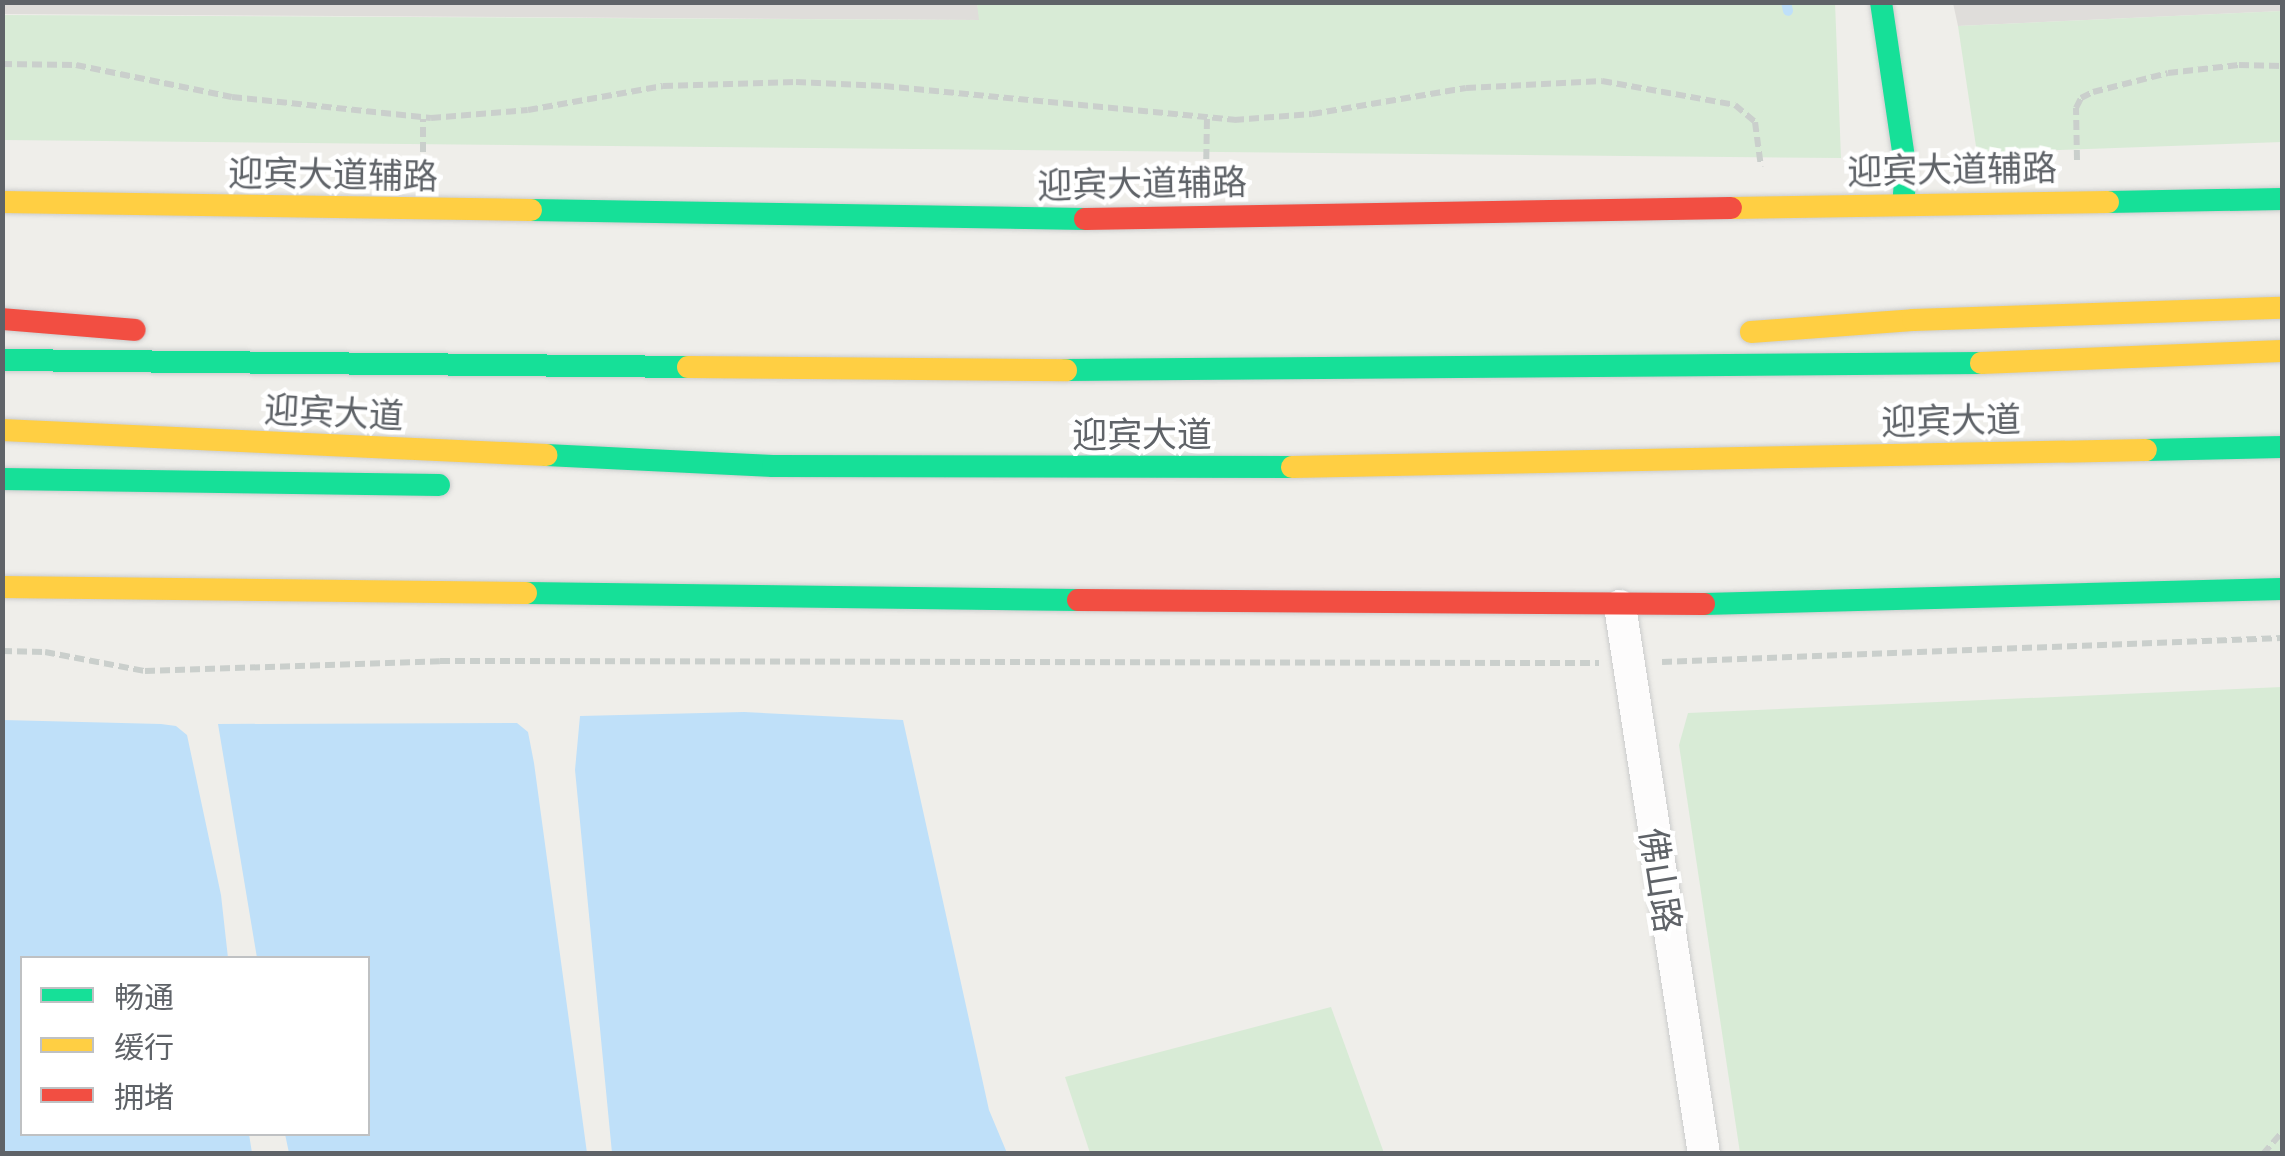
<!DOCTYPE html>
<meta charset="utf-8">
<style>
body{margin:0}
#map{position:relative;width:2285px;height:1156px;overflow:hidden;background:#efeeea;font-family:"Exo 2","Noto Sans SC",sans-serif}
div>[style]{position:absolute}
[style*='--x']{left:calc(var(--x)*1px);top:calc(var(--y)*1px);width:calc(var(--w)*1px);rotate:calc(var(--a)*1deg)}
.industrial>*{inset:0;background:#dfddda}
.green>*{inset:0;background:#d8ebd6}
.water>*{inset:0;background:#bfe0f9}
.stream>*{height:10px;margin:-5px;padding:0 5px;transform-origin:5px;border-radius:5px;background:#bfe0f9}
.path>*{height:6px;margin-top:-3px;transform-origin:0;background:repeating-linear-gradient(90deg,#cacfcc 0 10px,transparent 0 15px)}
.roads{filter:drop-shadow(0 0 2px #cbcccc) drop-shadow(0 0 2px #cbcccc)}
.street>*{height:32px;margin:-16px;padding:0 16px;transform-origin:16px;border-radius:16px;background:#fdfcfc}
.fast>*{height:22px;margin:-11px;padding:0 11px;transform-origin:11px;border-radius:11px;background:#16e098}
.slow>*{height:22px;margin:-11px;padding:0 11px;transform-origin:11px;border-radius:11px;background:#ffcf43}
.jam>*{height:22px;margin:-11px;padding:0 11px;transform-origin:11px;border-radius:11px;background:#f24e42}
span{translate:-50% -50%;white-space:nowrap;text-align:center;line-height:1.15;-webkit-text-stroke:9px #fff;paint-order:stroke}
.street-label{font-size:35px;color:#5f6368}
.frame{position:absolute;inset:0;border:5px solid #5f6368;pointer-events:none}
.legend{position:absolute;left:20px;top:956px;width:350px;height:180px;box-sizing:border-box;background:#fff;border:2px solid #bfc1c3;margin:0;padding:12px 18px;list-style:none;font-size:30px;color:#5f6368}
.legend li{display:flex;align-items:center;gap:20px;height:50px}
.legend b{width:50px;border:2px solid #bfc1c3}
</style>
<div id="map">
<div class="industrial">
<div style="clip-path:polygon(3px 2px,977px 2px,980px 20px,3px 14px)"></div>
<div style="clip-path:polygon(2282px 2px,2282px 11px,1958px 26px,1953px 3px)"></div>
</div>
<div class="green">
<div style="clip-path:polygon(1835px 2px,1841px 158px,3px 140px,3px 15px,979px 20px,977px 3px)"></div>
<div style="clip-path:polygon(2282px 11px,2282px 142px,1977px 153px,1958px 26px)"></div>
<div style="clip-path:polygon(2282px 687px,2282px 1153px,1740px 1153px,1679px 745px,1688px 713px)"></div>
<div style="clip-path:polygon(1331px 1007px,1384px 1153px,1090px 1153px,1065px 1077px)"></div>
</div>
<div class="water">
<div style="clip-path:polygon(744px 712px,903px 720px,989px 1110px,1007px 1153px,612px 1153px,575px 770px,580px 716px)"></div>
<div style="clip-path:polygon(3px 720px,161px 724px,176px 726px,187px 735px,221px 895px,228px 958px,22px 958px,22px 1134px,249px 1134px,252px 1153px,3px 1153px)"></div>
<div style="clip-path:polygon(517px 723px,528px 732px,534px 763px,587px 1153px,289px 1153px,285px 1134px,368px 1134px,368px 958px,257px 958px,218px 724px)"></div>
</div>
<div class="stream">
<div style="--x:1786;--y:2;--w:9;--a:77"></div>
</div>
<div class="path">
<div style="--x:2;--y:64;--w:74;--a:0.8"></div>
<div style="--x:76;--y:65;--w:159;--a:11.6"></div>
<div style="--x:232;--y:97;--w:200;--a:6"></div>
<div style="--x:431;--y:118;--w:97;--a:-4.7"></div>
<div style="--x:528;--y:110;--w:137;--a:-10.1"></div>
<div style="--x:663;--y:86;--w:133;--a:-1.7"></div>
<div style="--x:796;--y:82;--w:88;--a:2.6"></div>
<div style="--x:884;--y:86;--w:352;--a:5.5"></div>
<div style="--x:1234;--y:120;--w:78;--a:-4.4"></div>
<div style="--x:1312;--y:114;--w:156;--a:-9.6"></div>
<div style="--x:1466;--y:88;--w:136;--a:-2.9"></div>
<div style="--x:1602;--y:81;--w:135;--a:10.2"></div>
<div style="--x:1735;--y:105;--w:26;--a:40"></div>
<div style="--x:1755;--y:122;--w:45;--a:82.4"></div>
<div style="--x:2077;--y:160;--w:52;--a:-91.1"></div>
<div style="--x:2076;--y:108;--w:11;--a:-63"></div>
<div style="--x:2081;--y:98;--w:13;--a:-27"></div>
<div style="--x:2093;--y:92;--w:77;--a:-14.2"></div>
<div style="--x:2168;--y:73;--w:71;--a:-6.4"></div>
<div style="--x:2239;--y:65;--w:43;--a:1.3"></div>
<div style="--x:423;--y:167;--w:48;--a:-90"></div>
<div style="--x:1206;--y:174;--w:56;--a:-89"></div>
<div style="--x:2;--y:651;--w:43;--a:1.3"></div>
<div style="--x:45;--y:652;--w:102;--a:10.8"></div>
<div style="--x:145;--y:671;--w:295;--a:-1.9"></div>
<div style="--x:440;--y:661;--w:1159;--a:0.1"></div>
<div style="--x:1662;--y:662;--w:620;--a:-2.22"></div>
<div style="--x:2263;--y:1154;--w:29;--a:-49"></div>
</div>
<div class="roads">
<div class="street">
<div style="--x:1620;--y:606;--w:554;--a:81.29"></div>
</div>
<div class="fast">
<div style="--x:1881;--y:2;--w:171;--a:81.6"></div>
<div style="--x:1906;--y:171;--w:32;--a:95"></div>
<div style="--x:2108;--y:202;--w:174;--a:-1"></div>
<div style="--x:531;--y:210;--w:554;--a:0.93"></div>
<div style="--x:2;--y:360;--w:686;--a:0.58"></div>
<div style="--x:1066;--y:370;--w:915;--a:-0.44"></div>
<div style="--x:2146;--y:450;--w:136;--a:-1.3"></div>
<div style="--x:546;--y:455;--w:227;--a:2.8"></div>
<div style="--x:773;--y:466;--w:519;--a:0.11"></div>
<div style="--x:2;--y:479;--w:437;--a:0.8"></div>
<div style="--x:526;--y:593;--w:552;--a:0.73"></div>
<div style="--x:1704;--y:604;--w:578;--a:-1.49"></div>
</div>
<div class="slow">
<div style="--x:2;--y:202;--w:529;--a:0.87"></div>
<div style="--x:1731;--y:208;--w:377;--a:-0.9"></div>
<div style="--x:1751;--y:332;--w:162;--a:-4.2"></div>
<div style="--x:1913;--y:320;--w:369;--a:-1.9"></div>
<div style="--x:1981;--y:363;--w:301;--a:-2.3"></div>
<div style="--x:688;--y:367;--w:378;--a:0.5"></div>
<div style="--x:2;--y:430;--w:545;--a:2.63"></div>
<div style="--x:1292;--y:467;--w:854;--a:-1.14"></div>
<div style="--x:2;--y:587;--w:524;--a:0.66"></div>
</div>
<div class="jam">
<div style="--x:1085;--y:219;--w:646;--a:-0.98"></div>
<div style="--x:2;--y:319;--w:133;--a:4.7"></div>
<div style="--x:1078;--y:600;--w:626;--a:0.37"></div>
</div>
</div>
<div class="street-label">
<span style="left:1952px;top:168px;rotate:-1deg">迎宾大道辅路</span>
<span style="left:333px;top:173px;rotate:1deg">迎宾大道辅路</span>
<span style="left:1142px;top:182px;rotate:-1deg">迎宾大道辅路</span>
<span style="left:334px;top:411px;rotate:3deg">迎宾大道</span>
<span style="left:1951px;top:419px;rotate:-1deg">迎宾大道</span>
<span style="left:1142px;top:433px">迎宾大道</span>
<span style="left:1662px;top:880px;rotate:81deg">佛山路</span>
</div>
<div class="frame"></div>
<ul class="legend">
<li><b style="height:12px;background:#16e098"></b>畅通</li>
<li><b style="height:12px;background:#ffcf43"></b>缓行</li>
<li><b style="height:12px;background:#f24e42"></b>拥堵</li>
</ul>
</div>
